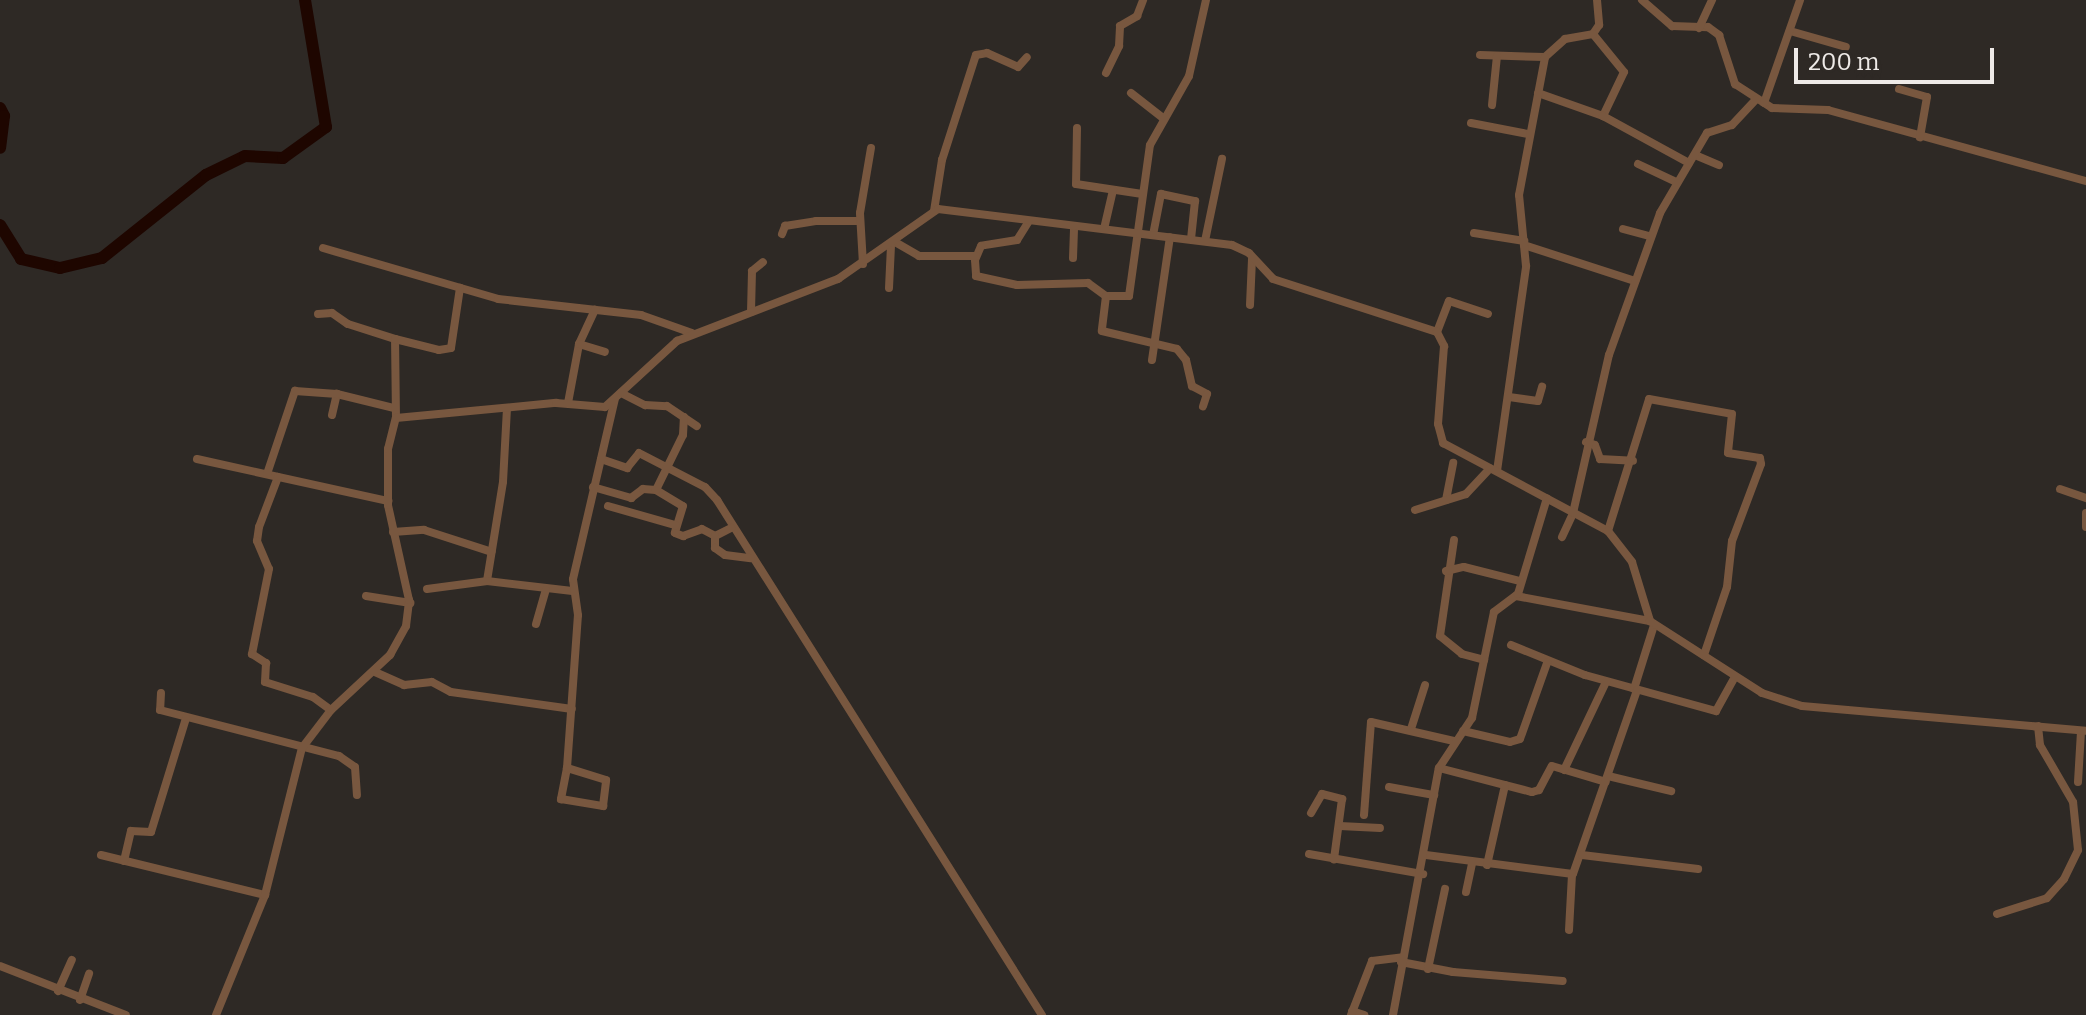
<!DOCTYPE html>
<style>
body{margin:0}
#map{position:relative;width:2086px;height:1015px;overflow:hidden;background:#2e2925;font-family:Bitter,serif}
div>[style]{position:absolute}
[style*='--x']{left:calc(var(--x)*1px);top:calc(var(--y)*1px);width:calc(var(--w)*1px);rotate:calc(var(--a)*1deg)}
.river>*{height:12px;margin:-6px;padding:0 6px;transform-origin:6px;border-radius:6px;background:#1e0600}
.minor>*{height:8px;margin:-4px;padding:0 4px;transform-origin:4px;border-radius:4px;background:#78573f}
span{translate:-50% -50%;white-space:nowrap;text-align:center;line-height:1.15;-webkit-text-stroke:8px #2e2925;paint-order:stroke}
.scale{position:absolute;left:1794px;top:48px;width:200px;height:36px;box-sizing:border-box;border:4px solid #eeeae7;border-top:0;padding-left:10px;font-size:24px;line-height:28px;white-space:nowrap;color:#eeeae7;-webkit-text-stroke:6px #2e2925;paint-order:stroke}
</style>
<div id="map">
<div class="river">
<div style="--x:0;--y:108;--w:9;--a:63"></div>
<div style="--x:4;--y:116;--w:32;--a:97"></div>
<div style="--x:0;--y:225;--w:40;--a:58"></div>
<div style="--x:21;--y:259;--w:40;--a:13"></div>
<div style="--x:60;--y:268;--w:43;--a:-13.4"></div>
<div style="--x:102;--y:258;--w:133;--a:-38.6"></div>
<div style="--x:206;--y:175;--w:43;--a:-26"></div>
<div style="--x:245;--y:156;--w:38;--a:3"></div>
<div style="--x:283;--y:158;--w:53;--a:-35.8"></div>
<div style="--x:326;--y:127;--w:129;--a:-99.4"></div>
</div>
<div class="minor">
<div style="--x:1597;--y:0;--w:25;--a:85"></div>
<div style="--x:1599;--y:25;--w:11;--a:124"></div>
<div style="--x:1593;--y:34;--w:49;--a:50.8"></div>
<div style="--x:1624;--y:72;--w:49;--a:115.5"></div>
<div style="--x:1642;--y:0;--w:40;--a:41"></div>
<div style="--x:1672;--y:26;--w:36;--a:2"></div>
<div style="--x:1708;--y:27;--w:14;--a:36"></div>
<div style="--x:1719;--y:35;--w:52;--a:71.9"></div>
<div style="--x:1735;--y:84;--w:44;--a:33"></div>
<div style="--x:1772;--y:108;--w:56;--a:2"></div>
<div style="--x:1828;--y:110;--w:268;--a:15.4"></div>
<div style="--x:1699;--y:28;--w:31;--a:-65"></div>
<div style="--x:1790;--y:31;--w:58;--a:15.9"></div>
<div style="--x:1480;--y:55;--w:65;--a:1.8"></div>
<div style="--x:1545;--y:57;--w:27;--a:-42"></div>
<div style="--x:1565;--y:39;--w:28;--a:-10"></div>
<div style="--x:1106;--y:73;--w:30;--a:-64"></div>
<div style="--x:1119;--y:46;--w:20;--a:-87"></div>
<div style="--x:1120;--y:26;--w:20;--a:-30"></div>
<div style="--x:1137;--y:16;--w:17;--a:-69"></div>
<div style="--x:1899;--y:89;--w:29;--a:16"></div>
<div style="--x:1927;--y:97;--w:41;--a:99.9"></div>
<div style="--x:1131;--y:93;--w:41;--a:38"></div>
<div style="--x:1538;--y:93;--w:69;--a:19.5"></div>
<div style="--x:1603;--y:116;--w:98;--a:28.7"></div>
<div style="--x:1764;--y:103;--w:109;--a:-70.7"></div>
<div style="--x:1492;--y:105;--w:49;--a:-84.2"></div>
<div style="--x:1471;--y:123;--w:58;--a:10.9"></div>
<div style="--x:1077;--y:128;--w:56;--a:91"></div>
<div style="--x:1076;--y:184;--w:67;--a:8.6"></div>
<div style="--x:1695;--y:155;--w:26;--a:23"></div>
<div style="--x:1638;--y:164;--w:42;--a:25.3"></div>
<div style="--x:934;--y:211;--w:52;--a:-81.1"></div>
<div style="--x:942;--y:160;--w:110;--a:-72.1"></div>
<div style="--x:976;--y:55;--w:11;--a:-10"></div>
<div style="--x:987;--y:53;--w:34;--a:24"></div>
<div style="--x:1018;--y:67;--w:13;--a:-48"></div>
<div style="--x:1029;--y:221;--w:22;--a:122"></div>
<div style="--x:1017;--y:240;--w:36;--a:171"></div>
<div style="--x:981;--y:246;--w:15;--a:113"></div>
<div style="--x:975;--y:260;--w:16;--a:86"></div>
<div style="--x:976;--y:276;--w:42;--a:12.4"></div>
<div style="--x:1017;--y:285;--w:71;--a:-1.6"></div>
<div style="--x:1088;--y:283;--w:22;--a:36"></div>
<div style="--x:1106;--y:296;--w:23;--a:0"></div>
<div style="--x:1129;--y:296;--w:152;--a:-82.1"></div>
<div style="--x:1150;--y:145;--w:79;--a:-60.5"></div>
<div style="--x:1189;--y:76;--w:78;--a:-77.4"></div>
<div style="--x:1104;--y:229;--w:40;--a:-77"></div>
<div style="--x:1623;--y:229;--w:28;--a:15"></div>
<div style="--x:1474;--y:233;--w:51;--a:9.1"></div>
<div style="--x:782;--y:234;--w:9;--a:-69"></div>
<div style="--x:785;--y:226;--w:31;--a:-9"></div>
<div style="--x:816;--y:221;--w:44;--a:0"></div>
<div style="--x:1153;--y:235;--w:42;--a:-79"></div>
<div style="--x:1161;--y:194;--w:35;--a:12"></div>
<div style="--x:1195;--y:201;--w:38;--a:96"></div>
<div style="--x:1205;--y:241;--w:84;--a:-78.3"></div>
<div style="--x:895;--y:242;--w:28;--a:30"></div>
<div style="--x:919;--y:256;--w:57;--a:0"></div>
<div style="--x:1524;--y:245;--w:117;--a:18"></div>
<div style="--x:323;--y:248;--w:182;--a:16.2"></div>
<div style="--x:498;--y:299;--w:144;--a:6.4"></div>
<div style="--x:641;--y:315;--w:54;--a:19.4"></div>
<div style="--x:1073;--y:258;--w:32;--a:-88"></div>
<div style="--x:863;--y:264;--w:51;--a:-93.4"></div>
<div style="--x:860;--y:213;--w:66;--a:-80.4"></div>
<div style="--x:889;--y:288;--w:43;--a:-87.3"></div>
<div style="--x:1106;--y:296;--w:35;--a:97"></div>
<div style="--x:1102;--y:331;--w:77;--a:13.5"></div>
<div style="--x:1177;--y:349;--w:14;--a:51"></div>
<div style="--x:1186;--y:360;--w:27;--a:77"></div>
<div style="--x:1192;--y:386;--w:17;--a:28"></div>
<div style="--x:1207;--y:394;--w:13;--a:108"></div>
<div style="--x:1250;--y:305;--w:46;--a:-87.5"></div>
<div style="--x:751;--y:312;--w:41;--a:-88.6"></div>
<div style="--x:752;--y:271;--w:14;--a:-39"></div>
<div style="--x:318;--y:314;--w:14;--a:-4"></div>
<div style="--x:332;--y:313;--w:19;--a:35"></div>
<div style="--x:348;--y:324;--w:49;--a:17.7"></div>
<div style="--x:1437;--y:332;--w:33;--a:-69"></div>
<div style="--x:1449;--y:301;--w:41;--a:18.4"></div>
<div style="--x:579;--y:344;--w:38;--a:-65"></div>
<div style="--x:1152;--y:360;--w:124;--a:-81.7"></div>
<div style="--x:621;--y:393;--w:27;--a:27"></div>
<div style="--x:645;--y:405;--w:22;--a:3"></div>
<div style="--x:667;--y:406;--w:36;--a:34"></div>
<div style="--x:1509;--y:397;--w:29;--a:8"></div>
<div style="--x:1538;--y:401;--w:15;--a:-74"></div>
<div style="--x:568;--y:403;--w:60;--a:-79.4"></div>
<div style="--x:579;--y:344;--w:27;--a:17"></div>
<div style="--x:507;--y:408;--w:74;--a:93.1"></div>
<div style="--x:503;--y:482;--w:100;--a:99.2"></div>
<div style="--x:487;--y:581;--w:86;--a:6.7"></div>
<div style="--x:332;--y:415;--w:22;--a:-77"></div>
<div style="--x:337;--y:394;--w:59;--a:13.8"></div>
<div style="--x:396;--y:418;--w:79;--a:-90.7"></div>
<div style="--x:395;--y:339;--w:45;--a:14"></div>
<div style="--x:439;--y:350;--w:12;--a:-9"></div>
<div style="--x:451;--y:348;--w:61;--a:-81.5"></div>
<div style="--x:1586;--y:442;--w:9;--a:18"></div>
<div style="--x:1595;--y:445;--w:15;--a:70"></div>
<div style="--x:1600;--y:459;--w:33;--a:3"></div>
<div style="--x:197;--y:459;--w:196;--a:12.4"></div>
<div style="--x:601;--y:459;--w:28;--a:19"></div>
<div style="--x:627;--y:468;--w:19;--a:-51"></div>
<div style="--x:639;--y:453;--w:74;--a:27.3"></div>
<div style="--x:705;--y:487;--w:18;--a:47"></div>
<div style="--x:717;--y:500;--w:609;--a:57.75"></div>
<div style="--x:1497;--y:471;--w:207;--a:-81.9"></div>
<div style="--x:1526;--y:266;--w:71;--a:-95.6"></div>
<div style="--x:1519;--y:195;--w:140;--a:-79.3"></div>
<div style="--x:267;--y:474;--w:88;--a:-71.4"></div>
<div style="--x:295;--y:391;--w:42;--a:4.1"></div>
<div style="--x:278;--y:477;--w:53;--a:110.8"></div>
<div style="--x:259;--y:527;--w:14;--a:98"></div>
<div style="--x:257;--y:541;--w:30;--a:67"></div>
<div style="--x:269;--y:569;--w:87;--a:101.3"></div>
<div style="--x:252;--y:654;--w:17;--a:33"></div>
<div style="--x:266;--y:663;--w:19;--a:93"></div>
<div style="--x:265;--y:682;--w:50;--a:17.4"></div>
<div style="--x:313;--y:697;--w:22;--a:36"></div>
<div style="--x:593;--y:487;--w:40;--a:16"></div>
<div style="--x:631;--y:498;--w:15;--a:-37"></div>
<div style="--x:643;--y:489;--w:13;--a:4"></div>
<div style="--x:656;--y:490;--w:31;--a:31"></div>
<div style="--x:683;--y:506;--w:28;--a:107"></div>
<div style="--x:675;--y:533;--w:9;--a:21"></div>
<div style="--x:683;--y:536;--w:20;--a:-20"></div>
<div style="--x:702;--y:529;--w:15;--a:28"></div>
<div style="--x:2060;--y:489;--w:28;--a:19"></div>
<div style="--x:656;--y:490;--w:61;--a:-63.9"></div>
<div style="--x:683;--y:435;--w:18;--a:-87"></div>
<div style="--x:1446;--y:500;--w:38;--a:-79"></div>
<div style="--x:608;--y:506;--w:70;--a:15.8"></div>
<div style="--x:1415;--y:510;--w:53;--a:-17.4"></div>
<div style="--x:1466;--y:494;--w:35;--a:-47"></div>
<div style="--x:2086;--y:513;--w:14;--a:90"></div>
<div style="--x:731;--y:528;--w:18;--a:153"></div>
<div style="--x:715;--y:536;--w:12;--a:90"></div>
<div style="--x:715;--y:548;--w:12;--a:35"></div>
<div style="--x:725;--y:555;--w:26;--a:7"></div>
<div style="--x:1608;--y:531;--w:138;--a:-72.7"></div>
<div style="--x:1649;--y:399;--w:84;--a:10.2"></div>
<div style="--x:1732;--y:414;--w:39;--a:96"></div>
<div style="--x:1728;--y:453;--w:32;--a:9"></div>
<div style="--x:1760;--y:458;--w:6;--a:81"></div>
<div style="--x:1761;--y:464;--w:82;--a:110.6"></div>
<div style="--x:1732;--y:541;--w:46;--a:96.2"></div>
<div style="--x:1727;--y:587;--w:72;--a:108.7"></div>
<div style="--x:393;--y:532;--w:31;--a:-4"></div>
<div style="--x:424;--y:530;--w:71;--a:17.9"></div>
<div style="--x:1562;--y:537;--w:26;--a:-65"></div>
<div style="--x:1573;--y:513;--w:162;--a:-77.2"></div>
<div style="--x:1609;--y:355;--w:151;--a:-70.2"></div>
<div style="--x:1660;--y:213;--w:93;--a:-59.6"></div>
<div style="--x:1707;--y:133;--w:26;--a:-18"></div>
<div style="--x:1732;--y:125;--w:35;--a:-47"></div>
<div style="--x:1454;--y:540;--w:97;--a:98.3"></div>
<div style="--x:1440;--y:636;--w:28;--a:39"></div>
<div style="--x:1462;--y:654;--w:23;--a:15"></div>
<div style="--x:1446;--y:571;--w:18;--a:-13"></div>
<div style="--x:1464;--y:567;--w:58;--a:14"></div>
<div style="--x:427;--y:589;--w:61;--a:-7.6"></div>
<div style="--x:366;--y:596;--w:45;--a:9"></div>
<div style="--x:1516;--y:596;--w:136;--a:10.6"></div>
<div style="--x:536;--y:624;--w:35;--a:-74"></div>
<div style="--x:1511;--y:645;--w:80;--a:22.1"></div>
<div style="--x:1585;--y:675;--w:136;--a:15.4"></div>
<div style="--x:1716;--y:711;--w:39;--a:-61"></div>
<div style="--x:375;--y:672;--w:32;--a:24"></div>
<div style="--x:404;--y:685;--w:28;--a:-6"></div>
<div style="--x:432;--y:682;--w:21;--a:28"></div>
<div style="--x:451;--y:692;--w:122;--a:8"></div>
<div style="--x:1634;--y:689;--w:67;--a:-72.6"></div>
<div style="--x:161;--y:693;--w:17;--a:93"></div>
<div style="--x:160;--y:710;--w:185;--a:14.4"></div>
<div style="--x:339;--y:756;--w:19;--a:35"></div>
<div style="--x:355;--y:767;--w:28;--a:86"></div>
<div style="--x:1411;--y:729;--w:46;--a:-72.3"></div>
<div style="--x:1463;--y:731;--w:48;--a:13.2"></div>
<div style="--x:1510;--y:742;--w:10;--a:-17"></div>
<div style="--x:1520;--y:739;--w:81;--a:-70.4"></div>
<div style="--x:567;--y:768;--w:32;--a:101"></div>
<div style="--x:561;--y:799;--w:43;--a:9.5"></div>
<div style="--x:603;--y:806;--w:26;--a:-83"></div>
<div style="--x:606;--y:780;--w:41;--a:-162.9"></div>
<div style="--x:567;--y:768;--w:153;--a:-85.9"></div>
<div style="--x:578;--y:615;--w:36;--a:-98"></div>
<div style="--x:573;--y:579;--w:185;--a:-76.9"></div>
<div style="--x:1439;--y:768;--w:96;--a:14.5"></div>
<div style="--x:1532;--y:792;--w:7;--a:-16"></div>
<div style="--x:1539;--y:790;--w:27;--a:-62"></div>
<div style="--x:1552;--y:766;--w:56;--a:16.5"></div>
<div style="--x:1564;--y:770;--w:98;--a:-64.5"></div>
<div style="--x:1608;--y:776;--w:65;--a:13.4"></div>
<div style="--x:2078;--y:782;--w:51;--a:-86.6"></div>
<div style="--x:1389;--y:787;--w:46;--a:10.1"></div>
<div style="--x:1311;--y:813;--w:22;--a:-60"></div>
<div style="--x:1322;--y:794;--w:21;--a:14"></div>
<div style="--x:1342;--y:799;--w:61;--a:97.6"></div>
<div style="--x:1364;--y:815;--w:93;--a:-85.7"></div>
<div style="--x:1371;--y:722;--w:85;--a:12.9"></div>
<div style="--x:1340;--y:826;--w:40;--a:2.9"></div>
<div style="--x:1309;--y:854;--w:116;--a:10"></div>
<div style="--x:101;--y:855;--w:169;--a:13.7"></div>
<div style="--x:1426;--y:855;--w:148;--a:7.4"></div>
<div style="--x:1573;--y:874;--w:195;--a:-70.8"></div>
<div style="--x:1582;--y:855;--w:117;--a:6.9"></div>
<div style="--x:124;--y:861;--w:31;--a:-77"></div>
<div style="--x:131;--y:831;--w:20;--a:3"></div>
<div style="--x:151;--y:832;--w:119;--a:-72.9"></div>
<div style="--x:1487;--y:865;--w:82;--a:-77.3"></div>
<div style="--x:1466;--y:892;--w:30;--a:-78"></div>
<div style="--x:1997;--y:914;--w:52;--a:-17.7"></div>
<div style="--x:2047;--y:898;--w:25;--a:-48"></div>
<div style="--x:2064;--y:879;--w:32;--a:-64"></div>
<div style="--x:2078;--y:850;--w:48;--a:-95.9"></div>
<div style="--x:2073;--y:802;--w:66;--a:-120.1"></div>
<div style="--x:2040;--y:745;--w:19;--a:-96"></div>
<div style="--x:1569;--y:930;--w:56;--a:-86.9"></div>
<div style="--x:1401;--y:962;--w:53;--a:10.9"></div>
<div style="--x:1453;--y:972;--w:110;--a:4.7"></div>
<div style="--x:0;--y:966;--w:135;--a:21.3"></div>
<div style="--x:1428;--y:969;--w:82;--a:-78"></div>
<div style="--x:58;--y:991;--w:34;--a:-66"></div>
<div style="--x:80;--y:1000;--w:28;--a:-71"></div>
<div style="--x:1352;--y:1011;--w:13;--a:18"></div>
<div style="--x:216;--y:1015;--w:130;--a:-67.8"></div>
<div style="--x:265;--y:895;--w:152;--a:-75.9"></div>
<div style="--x:302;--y:748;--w:48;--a:-52.7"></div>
<div style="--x:331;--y:710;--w:81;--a:-43"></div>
<div style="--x:390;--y:655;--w:33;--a:-61"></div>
<div style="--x:406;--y:626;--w:26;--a:-83"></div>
<div style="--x:409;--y:600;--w:97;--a:-102.5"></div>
<div style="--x:388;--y:505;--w:56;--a:-90"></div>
<div style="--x:388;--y:449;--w:32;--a:-76"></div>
<div style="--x:396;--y:418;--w:161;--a:-5.4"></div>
<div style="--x:556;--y:403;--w:49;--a:4.7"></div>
<div style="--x:605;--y:407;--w:98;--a:-42.5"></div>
<div style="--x:677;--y:341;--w:173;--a:-21.1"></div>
<div style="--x:838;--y:279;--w:122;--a:-35"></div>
<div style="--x:938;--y:209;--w:296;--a:7"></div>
<div style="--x:1232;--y:245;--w:19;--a:25"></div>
<div style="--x:1249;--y:253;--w:35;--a:47"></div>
<div style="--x:1273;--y:279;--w:172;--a:17.9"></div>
<div style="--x:1437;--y:332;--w:16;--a:63"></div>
<div style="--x:1444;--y:346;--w:78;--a:94.4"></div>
<div style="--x:1438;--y:424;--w:20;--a:75"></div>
<div style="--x:1443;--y:443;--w:187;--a:28.1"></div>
<div style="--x:1608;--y:531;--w:39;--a:52"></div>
<div style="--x:1632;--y:562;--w:62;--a:73"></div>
<div style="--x:1650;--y:621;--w:133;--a:32.7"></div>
<div style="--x:1762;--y:693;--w:42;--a:18"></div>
<div style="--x:1802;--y:706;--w:285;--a:5"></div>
<div style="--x:1351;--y:1015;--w:58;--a:-68.7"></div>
<div style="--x:1372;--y:961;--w:31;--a:-7"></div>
<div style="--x:1393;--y:1015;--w:251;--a:-79.5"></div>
<div style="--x:1439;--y:768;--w:60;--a:-56.6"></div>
<div style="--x:1472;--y:718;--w:108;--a:-78.3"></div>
<div style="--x:1494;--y:612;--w:30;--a:-37"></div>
<div style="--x:1518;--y:594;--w:100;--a:-73.2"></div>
</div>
<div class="scale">200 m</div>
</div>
